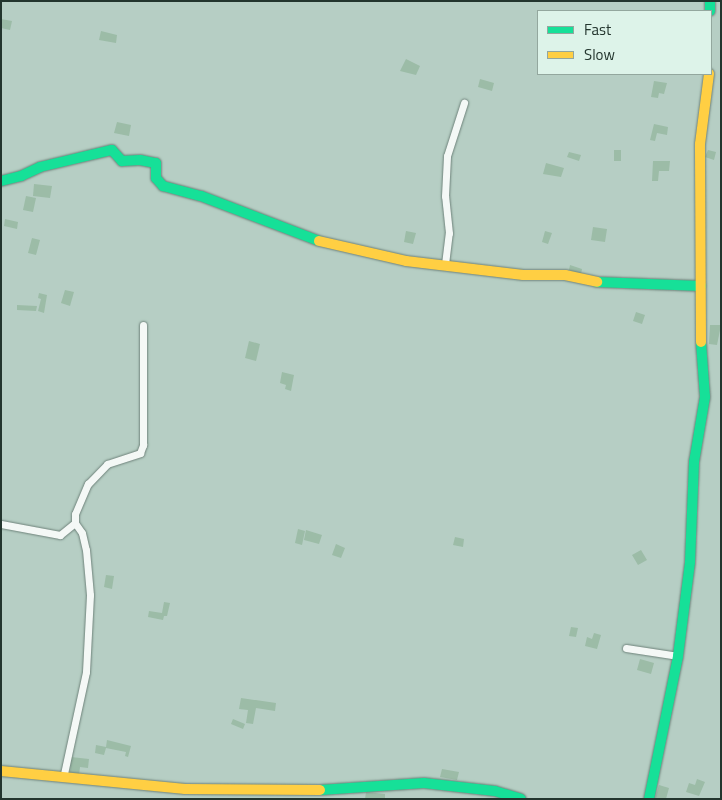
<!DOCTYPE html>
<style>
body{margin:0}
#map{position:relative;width:722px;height:800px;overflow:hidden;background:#b6cec4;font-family:"Titillium Web",sans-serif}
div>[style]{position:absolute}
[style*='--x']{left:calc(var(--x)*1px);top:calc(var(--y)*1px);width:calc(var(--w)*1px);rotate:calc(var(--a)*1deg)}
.building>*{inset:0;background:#9cbca7}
.roads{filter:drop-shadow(0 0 1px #6e827a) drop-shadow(0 0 1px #6e827a)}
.street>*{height:7px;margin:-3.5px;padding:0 3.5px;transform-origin:3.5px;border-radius:3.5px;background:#f4f8f6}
.fast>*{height:10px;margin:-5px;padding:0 5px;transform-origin:5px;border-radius:5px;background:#16e098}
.slow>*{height:10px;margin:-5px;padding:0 5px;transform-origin:5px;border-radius:5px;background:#ffcf43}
span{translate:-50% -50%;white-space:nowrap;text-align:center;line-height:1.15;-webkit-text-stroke:5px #ddf3e9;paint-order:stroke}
.frame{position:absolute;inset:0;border:2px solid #23352e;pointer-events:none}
.legend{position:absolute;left:537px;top:10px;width:175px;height:65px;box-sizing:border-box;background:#ddf3e9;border:1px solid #93a79e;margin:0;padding:6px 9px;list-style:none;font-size:15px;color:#23352e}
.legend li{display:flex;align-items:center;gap:10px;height:25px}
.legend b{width:25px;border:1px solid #93a79e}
</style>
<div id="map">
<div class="building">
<div style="clip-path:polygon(1px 19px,12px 21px,10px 30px,1px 28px)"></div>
<div style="clip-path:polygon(101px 31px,117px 35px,116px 43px,99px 40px)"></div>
<div style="clip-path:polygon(406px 59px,420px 66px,416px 75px,400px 71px)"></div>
<div style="clip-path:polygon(480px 79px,494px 83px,492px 91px,478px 87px)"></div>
<div style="clip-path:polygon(654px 81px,667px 83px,664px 94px,659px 93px,658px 98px,651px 97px)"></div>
<div style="clip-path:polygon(117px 122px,131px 125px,129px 136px,114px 133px)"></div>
<div style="clip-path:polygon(654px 124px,668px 127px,667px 135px,657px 133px,655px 141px,650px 140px)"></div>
<div style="clip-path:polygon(614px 150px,621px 150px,621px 161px,614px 161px)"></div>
<div style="clip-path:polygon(708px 150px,716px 152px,714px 160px,705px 157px)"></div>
<div style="clip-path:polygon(569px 152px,581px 155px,579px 161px,567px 157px)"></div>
<div style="clip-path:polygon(653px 161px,670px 161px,669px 171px,659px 171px,658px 181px,652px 181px)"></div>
<div style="clip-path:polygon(546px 163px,564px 168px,561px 177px,543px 174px)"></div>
<div style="clip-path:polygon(34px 184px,52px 186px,50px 198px,33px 196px)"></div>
<div style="clip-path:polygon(26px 196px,36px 198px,33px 212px,23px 210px)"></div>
<div style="clip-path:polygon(5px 219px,18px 222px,17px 229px,4px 226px)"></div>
<div style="clip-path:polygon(593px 227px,607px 229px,605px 242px,591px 240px)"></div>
<div style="clip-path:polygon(406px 231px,416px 233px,413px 244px,404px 242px)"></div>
<div style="clip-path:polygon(545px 231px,552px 233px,548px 244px,542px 242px)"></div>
<div style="clip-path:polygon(32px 238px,40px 240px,36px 255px,28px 253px)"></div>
<div style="clip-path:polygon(570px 265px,582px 269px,581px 274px,569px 270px)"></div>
<div style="clip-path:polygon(65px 290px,74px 292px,70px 306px,61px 303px)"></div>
<div style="clip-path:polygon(39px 293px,47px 295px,44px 313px,38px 311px,41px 299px,38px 298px)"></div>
<div style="clip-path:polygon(17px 305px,37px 306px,36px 311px,17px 310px)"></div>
<div style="clip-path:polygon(636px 312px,645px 315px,642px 324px,633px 321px)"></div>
<div style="clip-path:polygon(710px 325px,721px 325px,717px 345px,709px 344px)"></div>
<div style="clip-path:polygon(249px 341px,260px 344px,256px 361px,245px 358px)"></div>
<div style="clip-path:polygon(282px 372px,294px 375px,291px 391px,285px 389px,286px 385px,280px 383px)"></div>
<div style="clip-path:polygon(298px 529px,305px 531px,302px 545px,295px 543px)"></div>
<div style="clip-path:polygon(306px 530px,322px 535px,319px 544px,304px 540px)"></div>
<div style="clip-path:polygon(455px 537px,464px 539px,463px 547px,453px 545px)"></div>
<div style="clip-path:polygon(336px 544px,345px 548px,341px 558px,332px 555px)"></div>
<div style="clip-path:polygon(641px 550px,647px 560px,638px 565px,632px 555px)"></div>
<div style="clip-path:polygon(106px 575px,114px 576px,112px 589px,104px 587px)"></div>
<div style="clip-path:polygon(164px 602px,170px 603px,167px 616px,164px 616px,163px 620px,148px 617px,149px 611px,162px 613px)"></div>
<div style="clip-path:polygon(571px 627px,578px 628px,576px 637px,569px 636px)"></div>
<div style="clip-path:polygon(594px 633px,601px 635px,597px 649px,585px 646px,587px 637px,592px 639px)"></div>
<div style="clip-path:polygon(640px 659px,654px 663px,651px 674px,637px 670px)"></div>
<div style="clip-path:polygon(241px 698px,276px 703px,275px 711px,256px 708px,253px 724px,246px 723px,248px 710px,239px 709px)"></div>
<div style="clip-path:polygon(233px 719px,245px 724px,243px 729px,231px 724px)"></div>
<div style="clip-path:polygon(107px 740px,131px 746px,128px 757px,125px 756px,126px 752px,106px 748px,104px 755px,95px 753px,96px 745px,106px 747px)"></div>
<div style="clip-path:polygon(71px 757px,89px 759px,88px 768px,80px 767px,79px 775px,70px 775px)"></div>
<div style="clip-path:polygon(442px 769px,459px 772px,457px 780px,440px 777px)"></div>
<div style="clip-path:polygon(697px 779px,705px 782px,699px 796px,686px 792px,689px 783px,695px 785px)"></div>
<div style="clip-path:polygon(659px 785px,669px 788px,666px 799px,655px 799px)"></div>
<div style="clip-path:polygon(366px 792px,385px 794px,385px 799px,365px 799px)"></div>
</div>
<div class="roads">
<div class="street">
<div style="--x:445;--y:264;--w:31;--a:-83"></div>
<div style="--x:449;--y:233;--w:37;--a:-96"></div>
<div style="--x:445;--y:196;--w:40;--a:-87.1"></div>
<div style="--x:447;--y:156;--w:56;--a:-72.2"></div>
<div style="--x:75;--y:523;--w:9;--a:-90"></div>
<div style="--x:75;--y:514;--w:33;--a:-67"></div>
<div style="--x:88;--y:484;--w:28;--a:-46"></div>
<div style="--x:107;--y:464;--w:35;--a:-18"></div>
<div style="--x:140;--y:453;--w:9;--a:-69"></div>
<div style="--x:143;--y:445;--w:120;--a:-90"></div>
<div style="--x:1;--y:524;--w:60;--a:10.6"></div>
<div style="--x:60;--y:535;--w:19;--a:-39"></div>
<div style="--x:75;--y:523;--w:12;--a:55"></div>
<div style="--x:82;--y:533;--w:17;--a:77"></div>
<div style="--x:86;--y:550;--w:45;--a:84.9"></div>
<div style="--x:90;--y:595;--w:77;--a:93"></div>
<div style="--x:86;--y:672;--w:108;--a:102.2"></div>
<div style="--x:626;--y:648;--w:53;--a:8.7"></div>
</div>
<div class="fast">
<div style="--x:710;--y:1;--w:10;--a:90"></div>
<div style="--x:1;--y:181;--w:21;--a:-14"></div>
<div style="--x:21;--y:176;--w:21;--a:-25"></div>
<div style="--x:40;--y:167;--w:74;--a:-13.3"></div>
<div style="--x:112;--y:150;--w:15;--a:48"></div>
<div style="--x:122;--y:161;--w:18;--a:-3"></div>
<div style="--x:140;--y:160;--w:16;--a:11"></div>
<div style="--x:156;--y:163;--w:15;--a:90"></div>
<div style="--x:156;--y:178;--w:11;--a:49"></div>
<div style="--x:163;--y:186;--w:39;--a:15"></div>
<div style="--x:201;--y:196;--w:126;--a:20.9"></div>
<div style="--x:597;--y:282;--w:104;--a:2.2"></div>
<div style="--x:320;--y:790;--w:104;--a:-3.9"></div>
<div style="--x:424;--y:783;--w:71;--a:6.4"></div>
<div style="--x:495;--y:791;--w:27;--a:17"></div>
<div style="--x:649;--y:799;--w:146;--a:-78.5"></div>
<div style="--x:678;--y:656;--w:95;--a:-82.7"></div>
<div style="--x:690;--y:562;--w:100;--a:-87.7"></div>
<div style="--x:694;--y:462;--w:66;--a:-80.4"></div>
<div style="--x:705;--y:397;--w:55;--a:-94.2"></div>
</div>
<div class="slow">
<div style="--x:319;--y:241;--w:89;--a:12.9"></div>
<div style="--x:406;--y:261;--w:118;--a:6.8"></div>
<div style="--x:523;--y:275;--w:42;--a:0"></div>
<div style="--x:565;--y:275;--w:33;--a:12"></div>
<div style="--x:701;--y:342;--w:198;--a:-90.3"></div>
<div style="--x:700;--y:144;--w:71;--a:-82.7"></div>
<div style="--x:1;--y:771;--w:185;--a:5.6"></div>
<div style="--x:185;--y:789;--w:135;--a:0.4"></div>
</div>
</div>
<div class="frame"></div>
<ul class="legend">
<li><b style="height:6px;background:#16e098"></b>Fast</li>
<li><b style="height:6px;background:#ffcf43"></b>Slow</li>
</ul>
</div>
